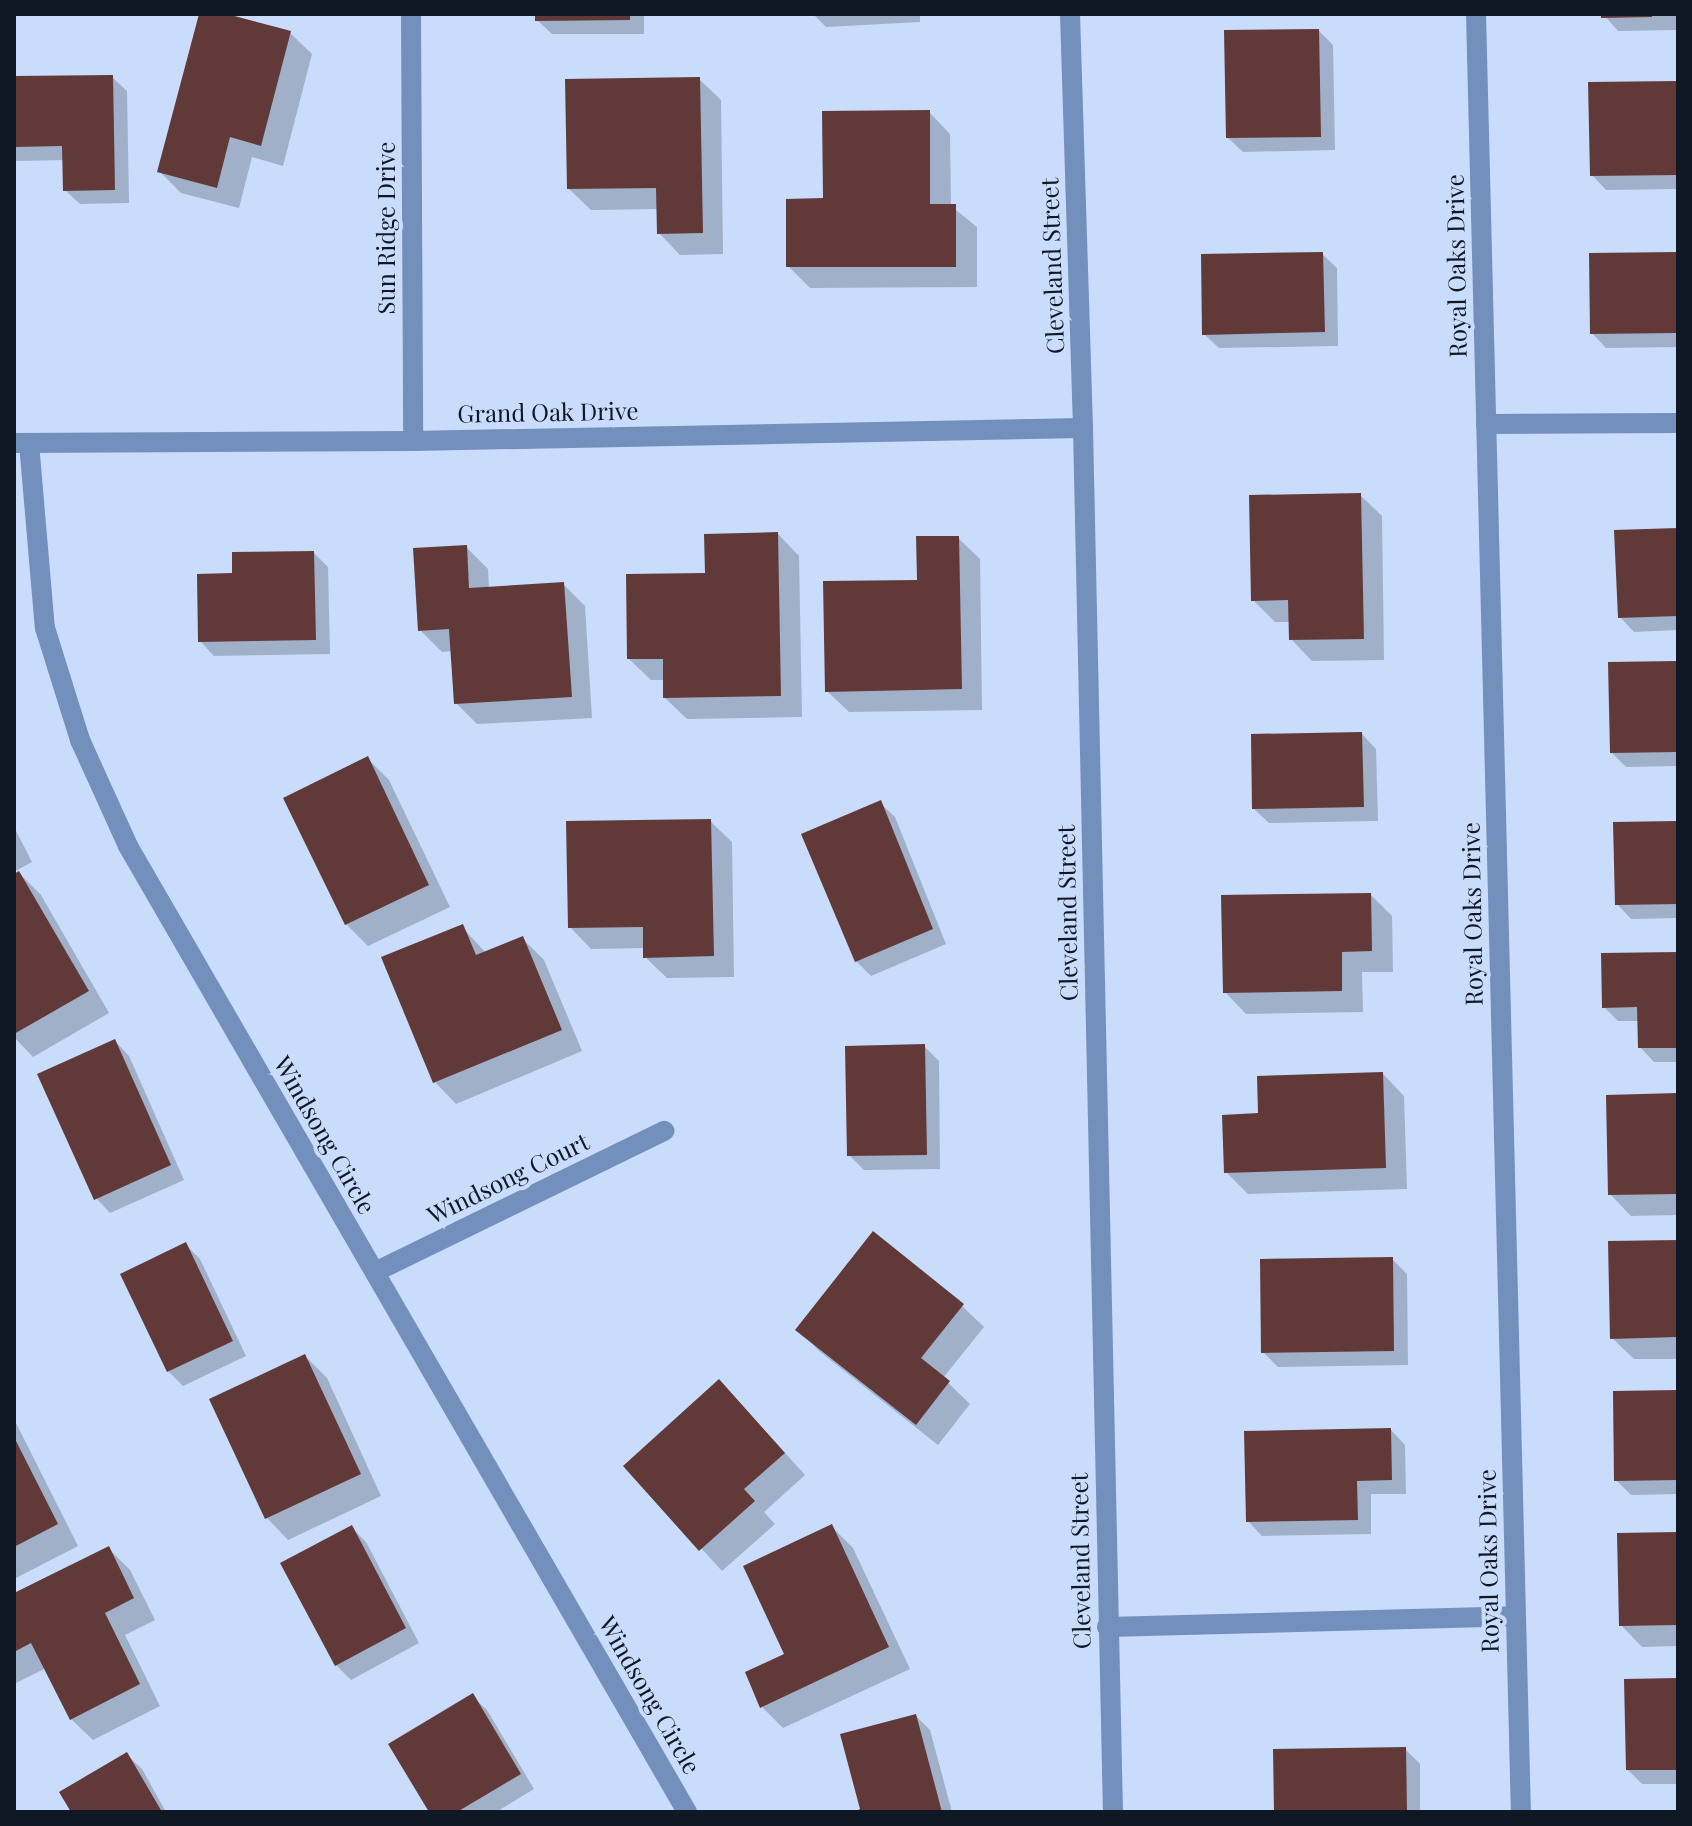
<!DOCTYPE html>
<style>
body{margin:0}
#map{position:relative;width:1692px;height:1826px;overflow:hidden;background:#c9dcfb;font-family:"Playfair Display",serif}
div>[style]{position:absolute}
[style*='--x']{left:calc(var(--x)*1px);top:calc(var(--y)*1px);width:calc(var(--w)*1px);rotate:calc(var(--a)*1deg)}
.shadow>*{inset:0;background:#0003}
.building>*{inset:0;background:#623939}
.service>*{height:20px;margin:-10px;padding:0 10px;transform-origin:10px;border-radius:10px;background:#738fbb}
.minor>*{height:20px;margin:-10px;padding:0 10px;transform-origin:10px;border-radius:10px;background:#738fbb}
span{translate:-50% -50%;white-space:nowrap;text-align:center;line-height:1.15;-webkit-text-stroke:8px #c9dcfb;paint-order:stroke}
.street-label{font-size:24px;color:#101825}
.frame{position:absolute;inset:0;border:16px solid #101825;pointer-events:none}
</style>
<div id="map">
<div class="shadow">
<div style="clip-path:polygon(201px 14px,219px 14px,290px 33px,312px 54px,283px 166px,252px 157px,239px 208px,181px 193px,159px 171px)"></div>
<div style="clip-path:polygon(537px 14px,644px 14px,644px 34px,552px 34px,537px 20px)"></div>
<div style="clip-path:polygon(813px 14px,920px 14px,920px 22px,826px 27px)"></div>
<div style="clip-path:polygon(1603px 14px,1678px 14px,1678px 30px,1618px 31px)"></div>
<div style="clip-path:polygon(1319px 31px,1333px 45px,1335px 150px,1243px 152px,1228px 138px)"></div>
<div style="clip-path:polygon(112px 77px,127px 91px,129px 203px,80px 204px,65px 190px,65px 160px,14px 161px,14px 78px)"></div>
<div style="clip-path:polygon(699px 79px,721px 100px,723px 254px,680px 255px,659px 233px,658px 209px,591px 210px,569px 189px)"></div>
<div style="clip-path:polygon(1678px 83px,1678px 189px,1606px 190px,1592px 175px)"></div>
<div style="clip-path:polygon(929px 112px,950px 134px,951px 206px,977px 227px,977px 287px,810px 288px,788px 266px,825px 200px)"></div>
<div style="clip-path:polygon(1322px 254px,1337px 268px,1338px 346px,1219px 348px,1204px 334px)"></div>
<div style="clip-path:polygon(1678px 254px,1678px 347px,1606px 348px,1592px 333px)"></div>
<div style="clip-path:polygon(1360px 495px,1382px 516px,1384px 660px,1312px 661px,1291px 639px,1290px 622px,1275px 622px,1253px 600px)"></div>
<div style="clip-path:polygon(1678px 530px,1678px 630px,1634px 632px,1620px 617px)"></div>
<div style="clip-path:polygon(778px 534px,799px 556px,802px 717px,687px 719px,665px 698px,665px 680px,651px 680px,629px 659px,707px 575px)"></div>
<div style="clip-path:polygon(958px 538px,980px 559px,982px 710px,849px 712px,827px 691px)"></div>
<div style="clip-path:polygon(466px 547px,488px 569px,489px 589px,563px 584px,585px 606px,592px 718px,477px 724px,456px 703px,452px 651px,442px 652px,420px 630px)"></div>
<div style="clip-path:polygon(314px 553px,328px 567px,330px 654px,214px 656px,200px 641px)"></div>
<div style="clip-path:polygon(1678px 663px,1678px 766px,1626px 767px,1612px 753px)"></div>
<div style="clip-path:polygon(1362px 734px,1376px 749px,1378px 821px,1269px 823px,1254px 809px)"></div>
<div style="clip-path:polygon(368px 759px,389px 780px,450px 907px,368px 946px,346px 924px)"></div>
<div style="clip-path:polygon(880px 803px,895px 817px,946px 944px,871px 976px,856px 961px)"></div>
<div style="clip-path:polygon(710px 821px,732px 842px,734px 977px,667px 978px,645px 957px,645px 948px,591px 949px,570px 927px)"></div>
<div style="clip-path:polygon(1678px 823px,1678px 918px,1631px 919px,1617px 904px)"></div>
<div style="clip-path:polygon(14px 827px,32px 862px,14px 872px)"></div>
<div style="clip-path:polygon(19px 873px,41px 895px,109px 1013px,33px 1057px,14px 1037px,14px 876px)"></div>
<div style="clip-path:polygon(1371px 895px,1392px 916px,1393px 972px,1362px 972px,1363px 1012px,1246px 1014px,1225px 992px)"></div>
<div style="clip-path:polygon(462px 927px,486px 953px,522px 938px,544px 960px,582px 1051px,456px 1104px,435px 1082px)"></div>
<div style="clip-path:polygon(1678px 954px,1678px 1062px,1654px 1062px,1640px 1047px,1639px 1021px,1618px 1021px,1604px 1007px)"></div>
<div style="clip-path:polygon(115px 1041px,129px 1056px,184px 1180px,110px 1213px,96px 1198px)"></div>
<div style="clip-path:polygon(924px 1046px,939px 1061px,940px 1169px,864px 1170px,849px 1155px)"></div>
<div style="clip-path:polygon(1383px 1074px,1404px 1096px,1407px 1189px,1248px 1194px,1226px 1172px,1260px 1115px)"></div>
<div style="clip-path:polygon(1678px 1095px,1678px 1215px,1631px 1216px,1610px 1194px)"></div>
<div style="clip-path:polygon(1678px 1242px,1678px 1359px,1634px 1359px,1612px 1338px)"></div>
<div style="clip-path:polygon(186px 1245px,200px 1259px,246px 1356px,183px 1386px,168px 1371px)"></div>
<div style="clip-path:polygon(1392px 1259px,1407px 1274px,1408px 1365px,1278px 1367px,1263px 1352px)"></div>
<div style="clip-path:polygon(962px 1306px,984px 1327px,943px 1378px,970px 1404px,938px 1445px,819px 1351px,798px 1329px)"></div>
<div style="clip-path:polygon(305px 1356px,327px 1378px,381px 1496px,288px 1540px,267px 1518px)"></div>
<div style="clip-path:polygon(1678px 1392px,1678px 1494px,1631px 1495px,1616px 1480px)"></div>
<div style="clip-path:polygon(740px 1403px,805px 1475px,764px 1512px,775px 1524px,722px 1571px,626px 1466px)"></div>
<div style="clip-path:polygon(14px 1419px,78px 1546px,14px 1579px)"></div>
<div style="clip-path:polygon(1391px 1430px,1405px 1445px,1406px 1494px,1371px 1494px,1371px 1534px,1262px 1536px,1248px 1521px)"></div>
<div style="clip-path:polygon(831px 1526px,853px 1548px,910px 1669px,783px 1728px,762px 1707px,787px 1655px)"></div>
<div style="clip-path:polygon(351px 1527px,366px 1542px,419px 1643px,351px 1680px,336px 1665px)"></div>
<div style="clip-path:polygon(1678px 1534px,1678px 1646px,1642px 1647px,1621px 1625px)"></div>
<div style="clip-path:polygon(108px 1548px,130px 1570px,155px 1620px,125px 1635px,160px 1706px,93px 1740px,71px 1719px,46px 1668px,14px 1684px,14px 1595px)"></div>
<div style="clip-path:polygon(1678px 1680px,1678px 1784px,1642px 1784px,1628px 1770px)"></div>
<div style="clip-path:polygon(472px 1696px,487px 1710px,534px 1789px,496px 1812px,431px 1812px)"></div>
<div style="clip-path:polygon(916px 1716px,930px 1730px,952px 1812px,858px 1812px,862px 1811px)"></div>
<div style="clip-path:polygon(1405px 1749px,1420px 1764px,1420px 1812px,1276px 1812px)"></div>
<div style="clip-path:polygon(127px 1755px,142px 1769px,166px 1812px,73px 1812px)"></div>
</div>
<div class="building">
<div style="clip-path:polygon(199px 14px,227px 14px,291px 31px,261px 146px,230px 137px,217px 188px,157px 172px)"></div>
<div style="clip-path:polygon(535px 14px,630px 14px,630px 20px,535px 21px)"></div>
<div style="clip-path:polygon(1601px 14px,1652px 14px,1652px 17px,1601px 18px)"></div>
<div style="clip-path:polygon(1319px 29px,1321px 137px,1226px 138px,1224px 30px)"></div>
<div style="clip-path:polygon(113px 75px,115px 190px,63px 191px,62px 146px,14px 147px,14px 76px)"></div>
<div style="clip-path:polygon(700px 77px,703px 233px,657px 234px,656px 188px,567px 189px,565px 79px)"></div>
<div style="clip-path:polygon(1678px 81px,1678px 175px,1590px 176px,1588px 82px)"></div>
<div style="clip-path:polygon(930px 110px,930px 204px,956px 204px,956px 267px,786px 267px,786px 199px,823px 198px,822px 111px)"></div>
<div style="clip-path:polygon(1323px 252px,1325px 332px,1202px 335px,1201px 254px)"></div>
<div style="clip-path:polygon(1678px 252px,1678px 333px,1590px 334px,1589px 253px)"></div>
<div style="clip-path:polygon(1361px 493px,1364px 639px,1289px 640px,1288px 600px,1251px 601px,1249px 495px)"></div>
<div style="clip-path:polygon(1678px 528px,1678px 616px,1618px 618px,1614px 530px)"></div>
<div style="clip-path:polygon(778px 532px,781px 696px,663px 698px,663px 659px,627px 659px,626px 574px,705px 573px,704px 534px)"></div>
<div style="clip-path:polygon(916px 536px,959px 536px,962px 689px,825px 692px,823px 581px,917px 580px)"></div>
<div style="clip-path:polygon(467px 545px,469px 588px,564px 582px,572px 697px,454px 704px,449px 629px,418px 631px,413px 548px)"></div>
<div style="clip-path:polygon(314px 551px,316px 640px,198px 642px,197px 574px,232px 573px,232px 552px)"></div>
<div style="clip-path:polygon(1678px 661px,1678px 752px,1610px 753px,1608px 662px)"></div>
<div style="clip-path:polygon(1362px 732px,1364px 807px,1252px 809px,1251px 734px)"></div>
<div style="clip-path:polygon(368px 756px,429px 885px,345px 925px,283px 798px)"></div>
<div style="clip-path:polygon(881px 800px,933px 929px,855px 962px,801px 834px)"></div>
<div style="clip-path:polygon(711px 819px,714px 956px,643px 958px,643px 927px,568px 928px,566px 821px)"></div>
<div style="clip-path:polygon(1678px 821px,1678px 904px,1615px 905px,1613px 822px)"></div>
<div style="clip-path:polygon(19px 871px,89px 991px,14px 1034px,14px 874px)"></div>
<div style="clip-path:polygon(1371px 893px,1372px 951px,1342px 952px,1342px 991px,1223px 993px,1221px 895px)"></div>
<div style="clip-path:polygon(463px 924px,476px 955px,523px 936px,562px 1030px,433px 1083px,381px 957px)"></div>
<div style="clip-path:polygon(1678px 952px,1678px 1048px,1638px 1048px,1637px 1007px,1602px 1008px,1601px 953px)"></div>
<div style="clip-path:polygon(115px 1039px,171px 1165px,94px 1200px,37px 1074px)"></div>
<div style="clip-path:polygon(925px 1044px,927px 1155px,847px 1156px,845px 1046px)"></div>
<div style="clip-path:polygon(1383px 1072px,1386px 1168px,1224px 1173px,1222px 1115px,1258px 1113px,1257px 1076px)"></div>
<div style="clip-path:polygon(1678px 1093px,1678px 1194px,1608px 1195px,1606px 1095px)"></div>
<div style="clip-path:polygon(873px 1231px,964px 1304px,921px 1358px,950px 1381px,916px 1425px,795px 1330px)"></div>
<div style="clip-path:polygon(1678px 1240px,1678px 1337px,1610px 1339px,1608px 1241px)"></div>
<div style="clip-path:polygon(186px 1242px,233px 1341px,167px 1372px,120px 1274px)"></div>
<div style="clip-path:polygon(1393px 1257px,1394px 1351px,1261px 1353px,1260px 1259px)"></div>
<div style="clip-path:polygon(305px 1354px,361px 1474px,265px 1519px,209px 1399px)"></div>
<div style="clip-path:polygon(719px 1379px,785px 1453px,744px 1489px,755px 1501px,699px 1551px,623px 1466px)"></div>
<div style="clip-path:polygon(1678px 1390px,1678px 1480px,1614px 1481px,1613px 1391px)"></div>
<div style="clip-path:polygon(1391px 1428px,1392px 1480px,1357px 1481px,1358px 1520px,1246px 1522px,1244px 1431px)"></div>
<div style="clip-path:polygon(14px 1437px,58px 1524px,14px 1547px)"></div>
<div style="clip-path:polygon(832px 1524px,889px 1647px,760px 1708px,745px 1672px,784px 1654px,743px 1566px)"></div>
<div style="clip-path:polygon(352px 1525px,406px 1628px,335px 1666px,280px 1563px)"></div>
<div style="clip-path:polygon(1678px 1532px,1678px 1625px,1619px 1626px,1617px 1533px)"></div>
<div style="clip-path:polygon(109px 1546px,134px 1598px,105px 1613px,140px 1684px,70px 1720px,31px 1643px,14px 1652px,14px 1593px)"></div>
<div style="clip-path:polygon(1678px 1678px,1678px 1770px,1626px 1770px,1624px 1679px)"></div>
<div style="clip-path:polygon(473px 1693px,521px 1774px,457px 1812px,429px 1812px,388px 1744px)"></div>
<div style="clip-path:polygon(916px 1714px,942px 1812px,854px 1812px,860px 1809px,840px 1734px)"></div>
<div style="clip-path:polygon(1406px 1747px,1407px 1812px,1274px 1812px,1273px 1749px)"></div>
<div style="clip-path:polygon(127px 1752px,162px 1812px,71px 1812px,59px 1792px)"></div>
</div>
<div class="service">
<div style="--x:1486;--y:424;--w:192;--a:-0.3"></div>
</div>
<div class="minor">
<div style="--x:411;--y:14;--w:427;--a:89.7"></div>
<div style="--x:1070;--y:14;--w:414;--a:88.2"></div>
<div style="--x:1083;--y:428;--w:1384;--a:88.76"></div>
<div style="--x:1476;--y:14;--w:1799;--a:88.57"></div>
<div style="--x:14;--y:443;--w:399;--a:-0.3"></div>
<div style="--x:413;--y:441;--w:670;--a:-1.11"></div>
<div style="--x:29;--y:443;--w:186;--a:85.1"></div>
<div style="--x:45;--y:628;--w:117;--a:72.6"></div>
<div style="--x:80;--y:740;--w:116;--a:65.6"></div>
<div style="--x:128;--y:846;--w:1116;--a:59.94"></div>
<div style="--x:375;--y:1272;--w:322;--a:-26"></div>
<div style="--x:1107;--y:1627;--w:408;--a:-1.5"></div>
</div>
<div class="street-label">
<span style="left:386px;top:228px;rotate:-90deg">Sun Ridge Drive</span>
<span style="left:1052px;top:266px;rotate:-92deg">Cleveland Street</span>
<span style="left:1456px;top:266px;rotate:-91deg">Royal Oaks Drive</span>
<span style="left:548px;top:412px;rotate:-1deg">Grand Oak Drive</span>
<span style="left:1067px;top:913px;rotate:-91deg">Cleveland Street</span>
<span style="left:1472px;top:914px;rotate:-91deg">Royal Oaks Drive</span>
<span style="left:325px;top:1135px;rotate:60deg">Windsong Circle</span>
<span style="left:508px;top:1178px;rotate:-26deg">Windsong Court</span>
<span style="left:1080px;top:1561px;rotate:-91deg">Cleveland Street</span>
<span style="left:1488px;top:1561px;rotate:-91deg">Royal Oaks Drive</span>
<span style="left:650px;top:1695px;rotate:60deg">Windsong Circle</span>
</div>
<div class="frame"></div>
</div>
